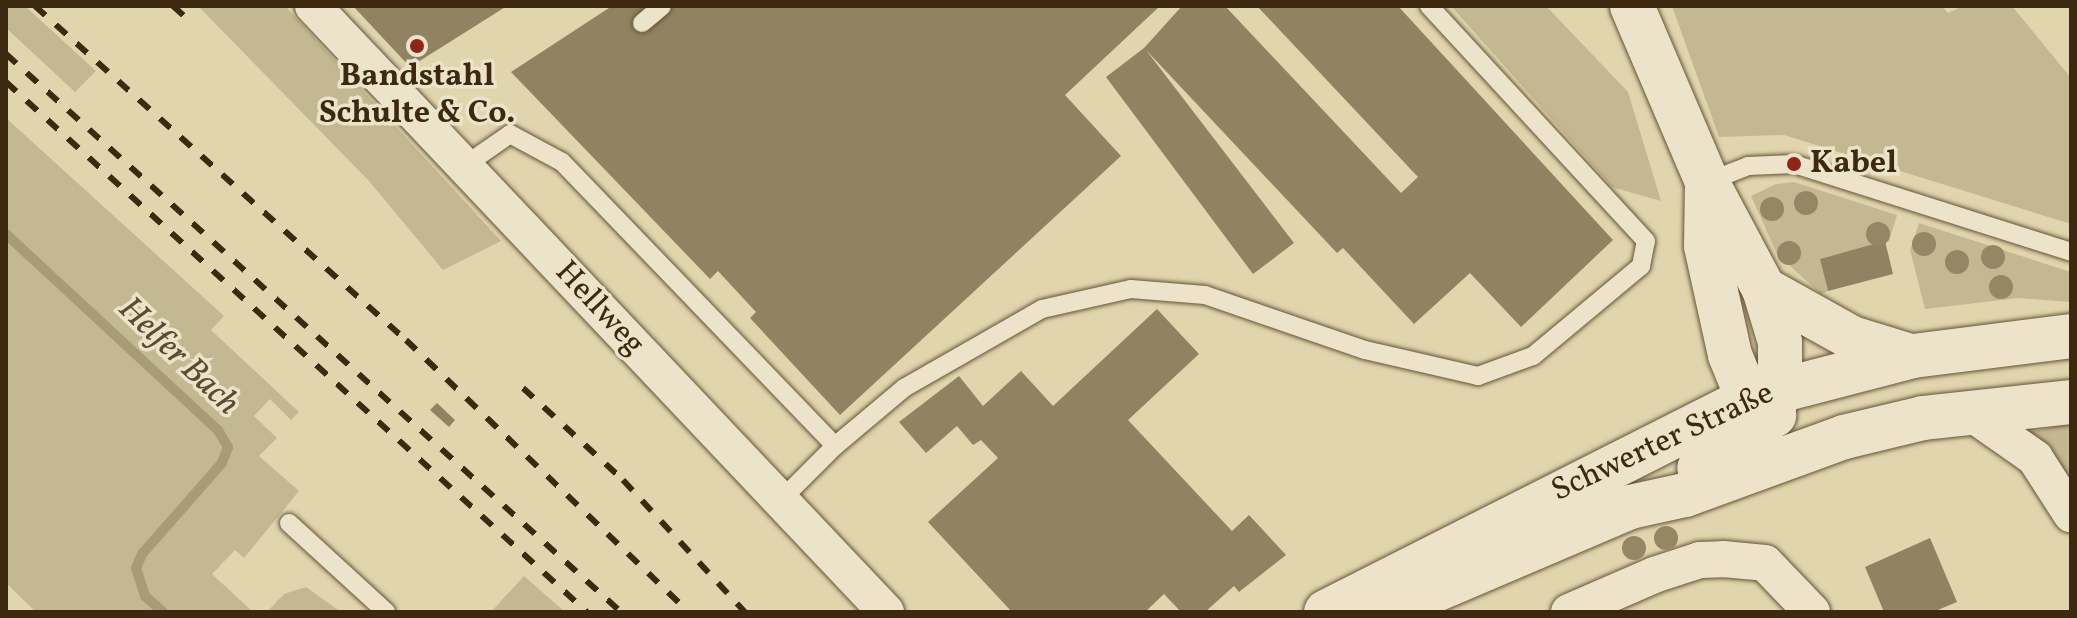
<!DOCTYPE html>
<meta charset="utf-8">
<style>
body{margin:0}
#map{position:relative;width:2077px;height:618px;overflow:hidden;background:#e0d5ad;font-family:Vollkorn,serif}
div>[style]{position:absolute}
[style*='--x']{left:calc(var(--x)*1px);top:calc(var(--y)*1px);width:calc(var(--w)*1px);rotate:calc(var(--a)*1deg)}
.green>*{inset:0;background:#c4b892}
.stream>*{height:10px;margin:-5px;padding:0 5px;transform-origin:5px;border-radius:5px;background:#a89b77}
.building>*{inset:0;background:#918261}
.roads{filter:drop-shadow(0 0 2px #655436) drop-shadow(0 0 2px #655436)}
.lane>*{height:18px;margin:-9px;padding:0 9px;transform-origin:9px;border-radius:9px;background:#ebe4ca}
.street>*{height:36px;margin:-18px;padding:0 18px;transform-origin:18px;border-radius:18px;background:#ebe4ca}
.secondary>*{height:44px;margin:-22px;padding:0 22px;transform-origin:22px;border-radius:22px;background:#ebe4ca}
.rail>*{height:6px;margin-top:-3px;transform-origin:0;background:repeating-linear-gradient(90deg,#3c290f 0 14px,transparent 0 28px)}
.trees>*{width:24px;height:24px;margin:-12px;border-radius:50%;background:#958664}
.dots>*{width:22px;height:22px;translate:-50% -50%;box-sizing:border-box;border:4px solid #ebe4ca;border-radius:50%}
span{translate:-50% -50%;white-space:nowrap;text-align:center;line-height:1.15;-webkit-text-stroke:7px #ebe4ca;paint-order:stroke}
.poi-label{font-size:32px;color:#3c290f;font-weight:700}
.left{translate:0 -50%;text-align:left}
.street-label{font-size:32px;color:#3c290f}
.water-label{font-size:34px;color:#5c4b2e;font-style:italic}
.frame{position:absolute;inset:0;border:8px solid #3c290f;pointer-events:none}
</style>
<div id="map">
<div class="green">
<div style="clip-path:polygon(6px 6px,25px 6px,96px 71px,75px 92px,6px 28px)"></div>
<div style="clip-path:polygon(198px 6px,285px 6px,501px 241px,443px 270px,369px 181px)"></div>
<div style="clip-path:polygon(1451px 6px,1546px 6px,1628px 92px,1661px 201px,1612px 187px)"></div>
<div style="clip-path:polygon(1672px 6px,1942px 6px,1948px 13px,1963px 6px,2012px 6px,2071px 78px,2071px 224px,1784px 135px,1719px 137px)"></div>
<div style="clip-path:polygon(6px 118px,224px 316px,211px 330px,299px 412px,291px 420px,270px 399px,254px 416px,277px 438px,259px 456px,299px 491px,244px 558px,235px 550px,212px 574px,253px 612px,36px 612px,6px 583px)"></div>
<div style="clip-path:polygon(1794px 182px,1897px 215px,1889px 241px,1820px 259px,1828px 291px,1821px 294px,1777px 254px,1751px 196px,1776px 184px)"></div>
<div style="clip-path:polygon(1919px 223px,2071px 272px,2071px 302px,2018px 298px,1925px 309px,1910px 250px)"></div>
<div style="clip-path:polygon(2071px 423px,2071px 480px,2030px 432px)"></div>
<div style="clip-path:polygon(524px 576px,565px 612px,491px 612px)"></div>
<div style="clip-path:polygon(306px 587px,341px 612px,267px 612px,284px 594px)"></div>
</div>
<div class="stream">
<div style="--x:6;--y:234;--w:289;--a:42.8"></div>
<div style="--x:218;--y:430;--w:20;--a:60"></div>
<div style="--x:228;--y:447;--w:17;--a:111"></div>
<div style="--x:222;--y:463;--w:121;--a:131.3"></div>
<div style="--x:142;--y:554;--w:15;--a:113"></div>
<div style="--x:136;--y:568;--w:29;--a:72"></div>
<div style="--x:145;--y:596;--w:24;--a:42"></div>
</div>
<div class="building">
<div style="clip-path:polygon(353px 6px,507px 6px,410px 67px)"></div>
<div style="clip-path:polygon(612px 6px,1160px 6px,1065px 95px,1121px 156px,840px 415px,750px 318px,756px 312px,718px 271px,710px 279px,511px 72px)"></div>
<div style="clip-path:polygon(1182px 6px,1225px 6px,1401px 193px,1418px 177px,1257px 6px,1398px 6px,1613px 240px,1521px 327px,1470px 273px,1414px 324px,1343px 248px,1337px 253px,1146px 50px,1294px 243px,1253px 274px,1106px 77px,1144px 48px)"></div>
<div style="clip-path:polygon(1885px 241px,1893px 274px,1828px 291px,1820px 259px)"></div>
<div style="clip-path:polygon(1157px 309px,1199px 354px,1128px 420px,1232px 531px,1249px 515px,1286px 555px,1239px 592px,1234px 586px,1205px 612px,1181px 612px,1164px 594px,1145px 612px,1012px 612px,928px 522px,998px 458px,981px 440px,973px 445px,957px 426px,926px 453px,899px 422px,959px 376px,983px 406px,1021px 371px,1053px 406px)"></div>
<div style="clip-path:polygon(437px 403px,455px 420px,449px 427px,430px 410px)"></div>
<div style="clip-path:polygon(1930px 538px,1957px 602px,1933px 612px,1884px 612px,1865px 567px)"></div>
</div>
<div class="roads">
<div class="lane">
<div style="--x:642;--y:23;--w:26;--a:-40"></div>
<div style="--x:464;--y:166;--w:56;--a:-34.8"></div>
<div style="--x:510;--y:134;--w:59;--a:28.3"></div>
<div style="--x:562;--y:162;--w:394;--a:46.1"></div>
<div style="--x:1707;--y:182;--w:44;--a:-21.3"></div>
<div style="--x:1748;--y:166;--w:46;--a:-2.5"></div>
<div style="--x:1794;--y:164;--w:291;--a:17.6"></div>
<div style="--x:778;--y:503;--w:81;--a:-45"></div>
<div style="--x:835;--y:446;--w:90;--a:-40"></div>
<div style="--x:904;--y:388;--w:159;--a:-29.8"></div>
<div style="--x:1042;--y:309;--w:91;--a:-12.7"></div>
<div style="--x:1131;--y:289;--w:74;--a:4.6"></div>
<div style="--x:1205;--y:295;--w:169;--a:19"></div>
<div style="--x:1365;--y:350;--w:116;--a:13"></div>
<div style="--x:1478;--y:376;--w:59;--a:-20"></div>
<div style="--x:1533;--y:356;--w:141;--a:-39.8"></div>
<div style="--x:1641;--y:266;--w:25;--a:-79"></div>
<div style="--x:1646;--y:241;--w:320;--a:-132.7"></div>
<div style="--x:289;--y:523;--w:132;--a:42.5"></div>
</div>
<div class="street">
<div style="--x:313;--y:6;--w:834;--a:46.6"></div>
<div style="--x:1968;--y:411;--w:82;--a:35"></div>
<div style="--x:2035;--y:458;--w:67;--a:57.3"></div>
<div style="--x:1569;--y:612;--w:93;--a:-23.5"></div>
<div style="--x:1654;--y:575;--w:48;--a:-18.1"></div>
<div style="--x:1700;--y:560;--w:23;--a:-2"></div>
<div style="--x:1723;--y:559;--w:42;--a:5.4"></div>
<div style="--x:1765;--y:563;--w:68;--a:46.2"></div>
</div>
<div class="secondary">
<div style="--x:1632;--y:6;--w:191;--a:66.9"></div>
<div style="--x:1707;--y:182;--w:121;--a:62"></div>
<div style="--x:1764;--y:289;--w:55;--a:73.2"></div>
<div style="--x:1780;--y:342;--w:45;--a:90"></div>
<div style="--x:1780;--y:387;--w:28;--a:107"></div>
<div style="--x:1772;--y:414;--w:26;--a:129"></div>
<div style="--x:1756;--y:434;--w:66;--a:149.2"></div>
<div style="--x:1707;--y:182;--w:64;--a:90.9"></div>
<div style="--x:1706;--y:246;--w:112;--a:77.6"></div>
<div style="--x:1730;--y:355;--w:48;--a:67.8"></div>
<div style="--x:1748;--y:399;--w:31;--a:32"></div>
<div style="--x:1764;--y:289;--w:101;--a:29.1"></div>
<div style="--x:1852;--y:338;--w:61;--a:17.2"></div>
<div style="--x:1326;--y:612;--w:473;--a:-26.8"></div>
<div style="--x:1748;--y:399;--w:171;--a:-14.6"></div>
<div style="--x:1913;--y:356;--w:159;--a:-7.2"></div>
<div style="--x:1384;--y:612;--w:267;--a:-23.1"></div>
<div style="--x:1630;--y:507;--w:56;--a:-12.3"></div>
<div style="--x:1685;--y:495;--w:169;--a:-20"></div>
<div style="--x:1844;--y:437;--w:81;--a:-13.5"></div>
<div style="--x:1923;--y:418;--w:149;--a:-6.2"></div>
</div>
</div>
<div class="rail">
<div style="--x:35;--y:6;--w:499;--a:42"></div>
<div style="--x:406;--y:340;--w:393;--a:43.9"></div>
<div style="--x:173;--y:6;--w:15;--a:42"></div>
<div style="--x:6;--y:54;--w:830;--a:42.22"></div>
<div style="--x:6;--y:82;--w:786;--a:42.37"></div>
<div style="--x:523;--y:388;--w:136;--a:42.6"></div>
<div style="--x:623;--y:480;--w:180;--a:47.3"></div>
</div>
<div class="trees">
<div style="left:1806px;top:203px"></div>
<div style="left:1772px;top:209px"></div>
<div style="left:1878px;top:234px"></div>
<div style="left:1924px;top:244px"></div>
<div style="left:1789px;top:253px"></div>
<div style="left:1993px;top:257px"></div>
<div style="left:1957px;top:262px"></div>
<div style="left:2001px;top:287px"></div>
<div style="left:1666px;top:538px"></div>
<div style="left:1634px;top:548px"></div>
</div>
<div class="dots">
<div style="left:417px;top:46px;background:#8f2418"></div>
<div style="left:1794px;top:164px;background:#8f2418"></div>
</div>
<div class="poi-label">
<span style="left:417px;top:96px">Bandstahl<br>Schulte &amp; Co.</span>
<span class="left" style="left:1810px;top:164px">Kabel</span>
</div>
<div class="street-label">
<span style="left:599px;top:309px;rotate:47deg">Hellweg</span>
<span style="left:1663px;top:443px;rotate:-25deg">Schwerter Straße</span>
</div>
<div class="water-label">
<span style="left:178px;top:357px;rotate:44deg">Helfer Bach</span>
</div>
<div class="frame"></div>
</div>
